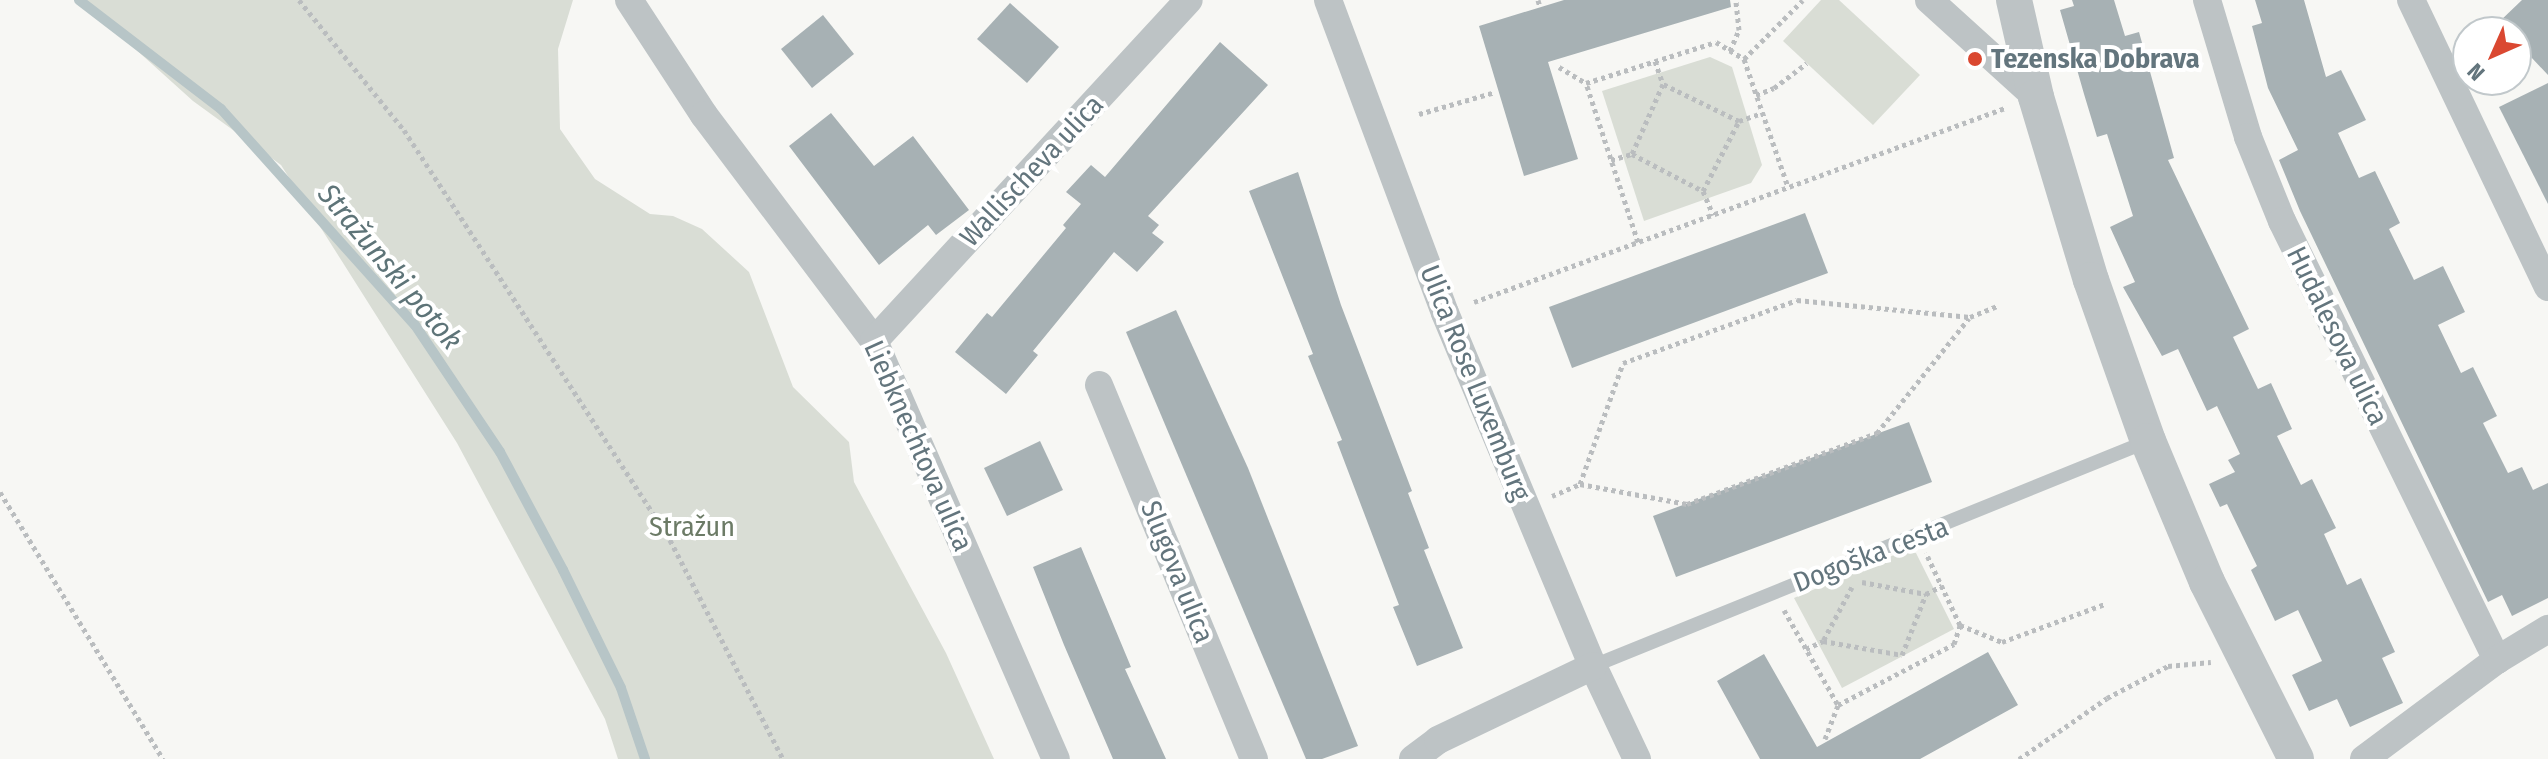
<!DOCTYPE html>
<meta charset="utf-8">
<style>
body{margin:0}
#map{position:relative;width:2548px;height:759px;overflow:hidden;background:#f7f7f4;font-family:"Fira Sans Condensed",sans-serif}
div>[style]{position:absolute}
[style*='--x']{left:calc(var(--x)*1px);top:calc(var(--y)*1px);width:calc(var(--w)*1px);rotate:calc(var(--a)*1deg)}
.green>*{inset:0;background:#d9ddd5}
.stream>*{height:10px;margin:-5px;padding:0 5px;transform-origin:5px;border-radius:5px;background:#b7c5c7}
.building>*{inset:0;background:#a7b1b4}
.path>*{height:5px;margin-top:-2.5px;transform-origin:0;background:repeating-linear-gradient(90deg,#babdbf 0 4px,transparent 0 8px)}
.service>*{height:14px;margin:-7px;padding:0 7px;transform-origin:7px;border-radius:7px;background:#bdc3c5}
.minor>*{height:28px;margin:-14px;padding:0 14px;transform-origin:14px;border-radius:14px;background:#bdc3c5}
.tertiary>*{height:36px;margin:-18px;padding:0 18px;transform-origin:18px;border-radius:18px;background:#bdc3c5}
.dots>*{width:22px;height:22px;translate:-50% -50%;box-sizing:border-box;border:4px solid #fff;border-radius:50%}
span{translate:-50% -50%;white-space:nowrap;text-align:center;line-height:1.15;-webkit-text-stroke:8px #fff;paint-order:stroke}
.poi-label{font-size:28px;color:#63757d;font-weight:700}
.left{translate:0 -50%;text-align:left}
.street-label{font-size:28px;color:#63757d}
.park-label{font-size:28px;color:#6c7b66}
.water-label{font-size:30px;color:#5e7478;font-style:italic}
.north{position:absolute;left:2452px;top:16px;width:80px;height:80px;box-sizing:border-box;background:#fff;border:2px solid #c1c8cb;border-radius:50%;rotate:225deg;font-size:22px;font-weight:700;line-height:32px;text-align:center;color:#63757d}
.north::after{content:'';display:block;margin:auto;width:28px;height:36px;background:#da4831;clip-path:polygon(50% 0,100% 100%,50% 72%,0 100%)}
</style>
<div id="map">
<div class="green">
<div style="clip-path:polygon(81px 0,573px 0,558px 49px,560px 129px,595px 179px,650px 214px,673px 216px,702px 229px,749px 272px,793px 387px,849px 442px,854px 482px,946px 653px,994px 759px,618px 759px,605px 719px,457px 443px,281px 165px,193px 101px)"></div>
<div style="clip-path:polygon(1821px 0,1839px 0,1920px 75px,1873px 125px,1783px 41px)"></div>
<div style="clip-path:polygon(1710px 57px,1732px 67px,1762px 165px,1751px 183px,1644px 221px,1602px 91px)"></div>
<div style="clip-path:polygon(1901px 552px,1916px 553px,1954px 629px,1842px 688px,1794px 598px)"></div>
</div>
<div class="stream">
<div style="--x:79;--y:0;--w:179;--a:37.5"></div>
<div style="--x:221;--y:109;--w:290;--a:48.1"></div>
<div style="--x:415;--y:325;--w:153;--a:56.2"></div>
<div style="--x:500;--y:452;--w:134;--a:61.9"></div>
<div style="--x:563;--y:570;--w:131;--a:63.8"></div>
<div style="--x:621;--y:688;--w:75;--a:71.3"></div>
</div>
<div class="building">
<div style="clip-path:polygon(1564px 0,1730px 0,1731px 7px,1548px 62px,1578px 159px,1524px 176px,1479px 26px)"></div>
<div style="clip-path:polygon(2072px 0,2114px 0,2125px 36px,2139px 32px,2174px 158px,2168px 160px,2249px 329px,2233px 337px,2258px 389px,2271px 383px,2292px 429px,2277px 436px,2301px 485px,2312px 479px,2336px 528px,2324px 534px,2347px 585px,2361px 578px,2395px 652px,2382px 658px,2403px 703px,2350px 727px,2337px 699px,2309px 711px,2292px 675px,2322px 661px,2298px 610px,2275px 621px,2251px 570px,2257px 566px,2227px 504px,2220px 507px,2209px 484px,2235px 472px,2228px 460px,2240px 454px,2217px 406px,2207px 411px,2178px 349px,2162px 356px,2123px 287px,2135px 282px,2110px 227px,2133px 216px,2107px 134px,2097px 137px,2084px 94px,2060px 10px,2074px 6px)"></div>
<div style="clip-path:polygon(2255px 0,2304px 0,2326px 77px,2341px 70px,2366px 120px,2338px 133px,2359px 178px,2375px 171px,2400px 223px,2389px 229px,2414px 280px,2443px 266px,2465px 312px,2438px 325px,2461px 373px,2473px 367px,2497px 416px,2483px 423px,2508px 473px,2522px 467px,2533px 490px,2548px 483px,2548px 598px,2512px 616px,2502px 595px,2488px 602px,2300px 211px,2279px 160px,2298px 150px,2268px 88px,2252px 26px,2262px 23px)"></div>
<div style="clip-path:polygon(2522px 0,2548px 0,2548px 75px,2516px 41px,2516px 32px,2507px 32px,2498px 23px)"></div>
<div style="clip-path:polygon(1010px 3px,1059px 47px,1027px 83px,977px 39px)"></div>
<div style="clip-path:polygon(823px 15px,854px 54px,812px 88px,781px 49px)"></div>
<div style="clip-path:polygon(1220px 42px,1268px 85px,1148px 216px,1159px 225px,1152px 233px,1164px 242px,1137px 272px,1114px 252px,1033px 351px,1038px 355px,1006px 394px,955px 352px,987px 313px,992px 317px,1066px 228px,1063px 225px,1081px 204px,1066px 192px,1091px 165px,1105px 177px)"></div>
<div style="clip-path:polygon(2548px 83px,2548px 204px,2499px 107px)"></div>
<div style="clip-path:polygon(831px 113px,874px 166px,913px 136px,969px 210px,936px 235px,928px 225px,879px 265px,789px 146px)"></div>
<div style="clip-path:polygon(1298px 172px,1341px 305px,1412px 491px,1408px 493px,1429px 548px,1424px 550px,1463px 648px,1417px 666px,1393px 607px,1399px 605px,1337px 442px,1342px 440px,1308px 356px,1313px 354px,1249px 191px)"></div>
<div style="clip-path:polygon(1805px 213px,1828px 273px,1572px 368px,1549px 307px)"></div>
<div style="clip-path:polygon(1176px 310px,1248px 468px,1358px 746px,1322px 759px,1306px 759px,1126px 332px)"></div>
<div style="clip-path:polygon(1909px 422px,1932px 482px,1676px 577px,1653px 516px)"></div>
<div style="clip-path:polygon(1040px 441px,1063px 490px,1007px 516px,984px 468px)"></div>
<div style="clip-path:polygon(1081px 547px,1131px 667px,1125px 669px,1166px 759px,1113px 759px,1064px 645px,1033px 567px)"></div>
<div style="clip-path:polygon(1988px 652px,2018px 705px,1920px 759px,1760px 759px,1717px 681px,1764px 654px,1817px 747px)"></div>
</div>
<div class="path">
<div style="--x:299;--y:0;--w:167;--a:51.1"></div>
<div style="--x:404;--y:130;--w:489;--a:57"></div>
<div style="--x:670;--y:540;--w:246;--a:62.7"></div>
<div style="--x:1538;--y:0;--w:7;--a:74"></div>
<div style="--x:1730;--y:51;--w:23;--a:-67"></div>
<div style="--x:1739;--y:30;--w:30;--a:-96"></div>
<div style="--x:1744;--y:59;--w:83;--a:-45"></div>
<div style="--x:1655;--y:61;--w:24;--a:71"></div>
<div style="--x:1559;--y:67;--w:31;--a:31"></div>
<div style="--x:1756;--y:95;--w:19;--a:-21"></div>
<div style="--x:1774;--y:88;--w:41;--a:-37.1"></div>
<div style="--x:1419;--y:114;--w:79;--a:-16.1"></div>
<div style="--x:1739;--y:121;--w:24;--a:-19"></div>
<div style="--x:1611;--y:160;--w:22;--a:-16"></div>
<div style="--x:1703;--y:191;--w:79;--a:-62.8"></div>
<div style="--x:1739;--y:121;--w:85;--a:-154"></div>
<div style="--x:1663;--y:84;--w:77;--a:113.9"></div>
<div style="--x:1632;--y:154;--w:80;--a:27.5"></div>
<div style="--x:1703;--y:191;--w:26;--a:67"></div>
<div style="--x:1638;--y:242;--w:167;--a:-108.1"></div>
<div style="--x:1586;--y:83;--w:136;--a:-17.5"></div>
<div style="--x:1716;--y:42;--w:33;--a:31"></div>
<div style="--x:1744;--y:59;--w:135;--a:71"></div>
<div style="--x:1474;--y:302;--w:565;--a:-20.07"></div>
<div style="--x:1580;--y:484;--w:109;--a:10.6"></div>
<div style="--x:1687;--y:504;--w:203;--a:-20.5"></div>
<div style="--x:1877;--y:433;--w:147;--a:-51.3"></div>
<div style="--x:0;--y:492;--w:313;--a:58.6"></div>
<div style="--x:1552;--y:496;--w:30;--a:-23"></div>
<div style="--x:1580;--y:484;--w:128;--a:-70.4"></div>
<div style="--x:1623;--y:363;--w:185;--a:-19.9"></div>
<div style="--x:1797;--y:300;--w:174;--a:5.6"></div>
<div style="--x:1970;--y:317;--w:29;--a:-22"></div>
<div style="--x:1862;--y:582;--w:65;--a:10.6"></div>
<div style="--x:1926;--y:594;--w:18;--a:-27"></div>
<div style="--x:1852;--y:587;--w:61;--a:118.2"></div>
<div style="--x:1823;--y:641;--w:80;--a:10"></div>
<div style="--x:1902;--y:655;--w:66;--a:-68.5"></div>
<div style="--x:1784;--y:610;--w:109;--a:60.4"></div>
<div style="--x:1838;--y:705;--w:131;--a:-27.7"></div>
<div style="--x:1954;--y:644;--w:20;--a:-72"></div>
<div style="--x:1960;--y:625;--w:80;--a:-115.3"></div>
<div style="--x:1960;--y:625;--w:45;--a:22"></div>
<div style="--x:2002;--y:642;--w:110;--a:-20.3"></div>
<div style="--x:1806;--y:649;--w:19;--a:-25"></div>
<div style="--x:1825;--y:739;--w:36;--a:-69"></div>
<div style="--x:2019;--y:759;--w:107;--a:-34.7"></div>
<div style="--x:2107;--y:698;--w:69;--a:-27.7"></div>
<div style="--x:2168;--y:666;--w:43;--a:-5.3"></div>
</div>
<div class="service">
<div style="--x:1593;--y:666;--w:599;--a:-22.07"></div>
</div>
<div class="minor">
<div style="--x:629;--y:0;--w:137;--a:56.9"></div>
<div style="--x:704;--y:115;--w:283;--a:53"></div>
<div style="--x:874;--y:341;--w:456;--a:66.5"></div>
<div style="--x:1328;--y:0;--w:334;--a:69.5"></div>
<div style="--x:1445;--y:313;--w:383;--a:67.3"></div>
<div style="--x:1593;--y:666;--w:103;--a:64.7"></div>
<div style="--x:1929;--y:0;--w:144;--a:42.2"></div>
<div style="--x:2207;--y:0;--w:143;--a:73.3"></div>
<div style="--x:2248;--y:137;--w:91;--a:68"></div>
<div style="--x:2282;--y:221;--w:489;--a:63.9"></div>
<div style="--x:2411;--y:0;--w:318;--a:64.5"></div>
<div style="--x:874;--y:341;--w:464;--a:-47.3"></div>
<div style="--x:1099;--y:385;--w:405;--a:67.5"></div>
<div style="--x:1413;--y:759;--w:31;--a:-37"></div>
<div style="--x:1438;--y:740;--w:172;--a:-25.5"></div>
<div style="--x:2364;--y:759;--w:166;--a:-36.7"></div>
<div style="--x:2497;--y:660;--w:60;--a:-31.3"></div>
</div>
<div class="tertiary">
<div style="--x:2014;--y:0;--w:99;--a:77.2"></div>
<div style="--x:2036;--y:97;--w:191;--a:73.3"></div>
<div style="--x:2091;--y:280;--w:171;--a:70.5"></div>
<div style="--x:2148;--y:441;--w:153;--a:67.3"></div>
<div style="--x:2207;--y:582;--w:198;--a:63.3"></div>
</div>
<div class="dots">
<div style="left:1975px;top:59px;background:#da4831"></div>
</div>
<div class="poi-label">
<span class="left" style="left:1991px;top:59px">Tezenska Dobrava</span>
</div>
<div class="street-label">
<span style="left:1032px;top:171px;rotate:-47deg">Wallischeva ulica</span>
<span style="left:2337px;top:336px;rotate:64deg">Hudalesova ulica</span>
<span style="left:1475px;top:383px;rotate:68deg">Ulica Rose Luxemburg</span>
<span style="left:918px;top:446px;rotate:66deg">Liebknechtova ulica</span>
<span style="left:1871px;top:555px;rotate:-21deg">Dogoška cesta</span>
<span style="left:1177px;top:572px;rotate:68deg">Slugova ulica</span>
</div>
<div class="park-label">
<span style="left:692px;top:527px">Stražun</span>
</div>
<div class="water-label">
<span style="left:390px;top:267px;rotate:50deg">Stražunski potok</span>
</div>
<div class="north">N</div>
</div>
